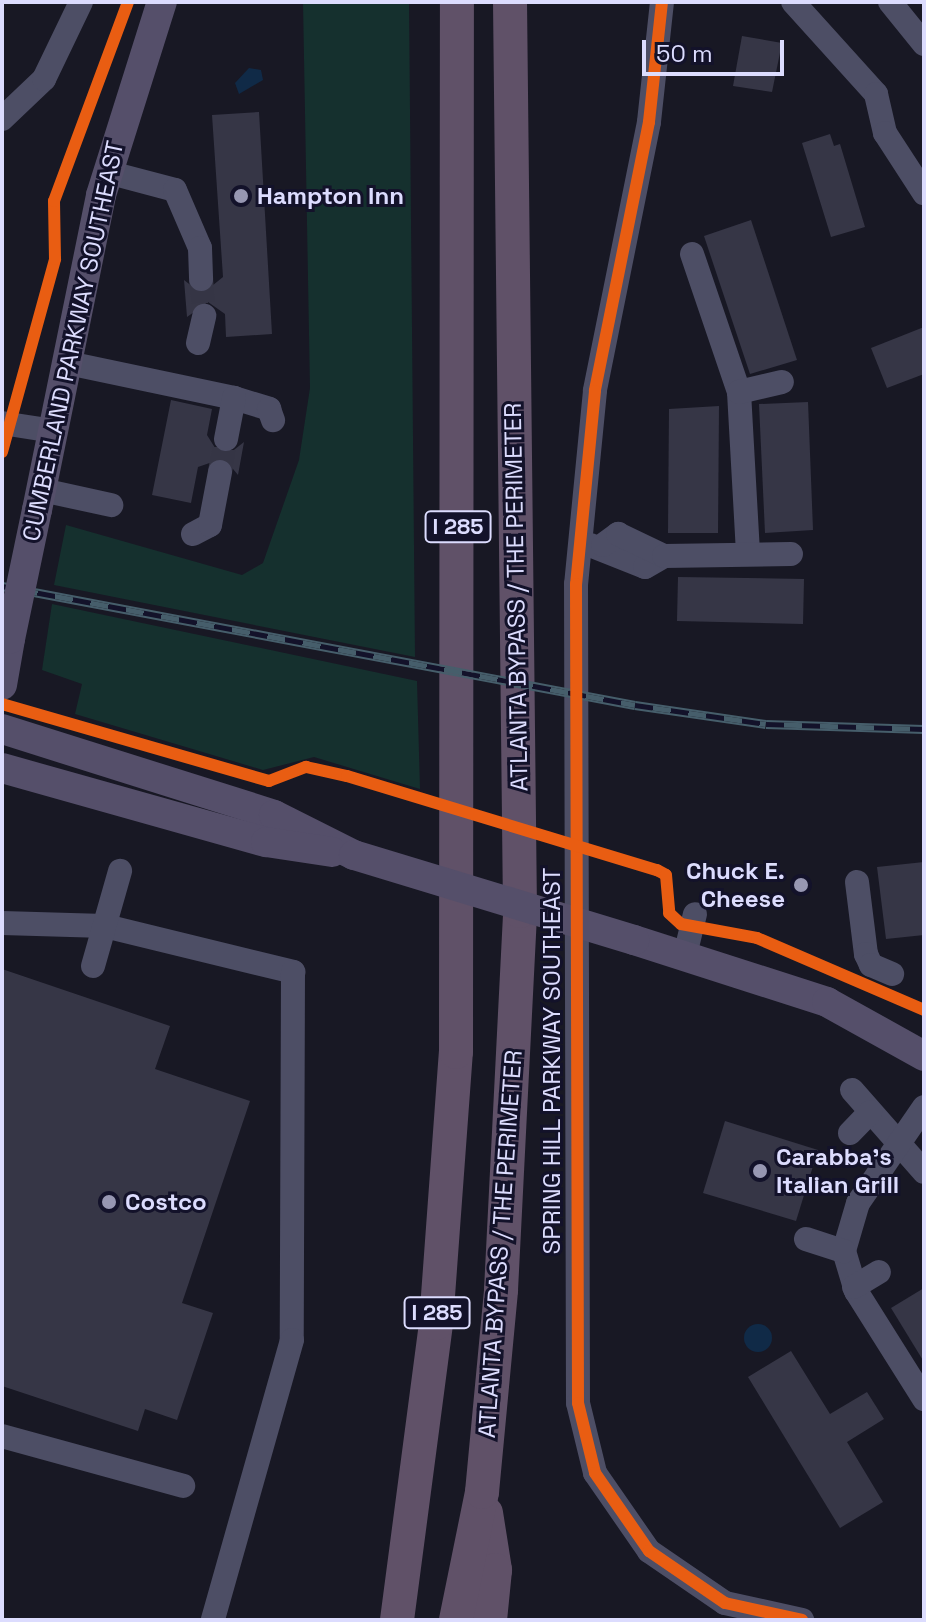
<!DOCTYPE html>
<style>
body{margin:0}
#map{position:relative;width:926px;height:1622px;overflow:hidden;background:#181824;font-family:"Space Grotesk",sans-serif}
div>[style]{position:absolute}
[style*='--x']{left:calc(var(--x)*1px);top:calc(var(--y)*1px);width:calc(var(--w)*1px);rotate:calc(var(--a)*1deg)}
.green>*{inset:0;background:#15302e}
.water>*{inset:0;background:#102a47}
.round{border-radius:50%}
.building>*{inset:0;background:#363646}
.minor-tunnel>*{height:24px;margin-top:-12px;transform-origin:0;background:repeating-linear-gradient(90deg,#353545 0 24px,transparent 0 36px)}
.minor>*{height:24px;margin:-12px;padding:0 12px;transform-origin:12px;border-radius:12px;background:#4d4e65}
.major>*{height:30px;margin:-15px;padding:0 15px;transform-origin:15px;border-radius:15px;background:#554f6a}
.highway>*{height:34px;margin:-17px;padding:0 17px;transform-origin:17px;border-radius:17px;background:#605168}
.rail>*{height:9px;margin-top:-4.5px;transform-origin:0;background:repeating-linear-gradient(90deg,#13122a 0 18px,#465e6b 0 36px);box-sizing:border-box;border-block:2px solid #465e6b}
.major-bridge>*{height:30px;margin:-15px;padding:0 15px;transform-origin:15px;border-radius:15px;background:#554f6a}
.cycleway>*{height:12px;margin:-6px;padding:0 6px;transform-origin:6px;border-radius:6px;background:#e95d12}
.dots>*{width:22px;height:22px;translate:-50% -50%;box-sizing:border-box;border:4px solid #13122a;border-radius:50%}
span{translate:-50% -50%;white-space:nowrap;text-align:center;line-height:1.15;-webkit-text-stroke:6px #13122a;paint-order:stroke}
.shield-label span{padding:2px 6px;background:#13122a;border:2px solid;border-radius:6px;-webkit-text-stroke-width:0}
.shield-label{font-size:22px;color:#dcdcfe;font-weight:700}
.poi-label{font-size:24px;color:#dcdcfe;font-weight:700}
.left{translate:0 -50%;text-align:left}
.right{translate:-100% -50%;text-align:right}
.street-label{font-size:24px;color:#dcdcfe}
.frame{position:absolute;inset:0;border:4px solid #dcdcfe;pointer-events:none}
.scale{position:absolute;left:642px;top:40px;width:142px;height:36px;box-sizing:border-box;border:4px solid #dcdcfe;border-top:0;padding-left:10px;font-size:24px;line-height:28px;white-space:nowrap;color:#dcdcfe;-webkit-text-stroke:6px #13122a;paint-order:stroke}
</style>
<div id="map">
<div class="green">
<div style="clip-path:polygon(303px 2px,409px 2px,415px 657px,54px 585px,66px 525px,242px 575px,263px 563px,299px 460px,310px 388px)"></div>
<div style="clip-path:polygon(52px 604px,417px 681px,420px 789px,314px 757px,263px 770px,75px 714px,82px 684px,42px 670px)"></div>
</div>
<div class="water">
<div style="clip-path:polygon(249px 68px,261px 70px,263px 80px,239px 94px,235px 83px)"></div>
<div class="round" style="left:744px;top:1324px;width:28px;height:28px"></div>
</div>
<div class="building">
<div style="clip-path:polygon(742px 36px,782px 43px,772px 92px,733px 86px)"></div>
<div style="clip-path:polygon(259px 112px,272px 334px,226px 337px,225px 314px,208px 302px,187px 317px,184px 280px,202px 294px,223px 277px,212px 115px)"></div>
<div style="clip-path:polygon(830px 134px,834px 146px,840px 144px,865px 227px,831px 237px,802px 143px)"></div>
<div style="clip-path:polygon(751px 220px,797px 360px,750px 374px,704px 236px)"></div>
<div style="clip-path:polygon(924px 327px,924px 374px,887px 388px,871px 348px)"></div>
<div style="clip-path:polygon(171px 400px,212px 409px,207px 435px,217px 451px,230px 453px,244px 442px,238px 475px,224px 458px,198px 467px,191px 503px,152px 495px)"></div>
<div style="clip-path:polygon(808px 402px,813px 530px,765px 533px,759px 404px)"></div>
<div style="clip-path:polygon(719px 406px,718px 533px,668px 533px,669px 409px)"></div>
<div style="clip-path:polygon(678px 577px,804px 579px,803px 624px,677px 621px)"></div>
<div style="clip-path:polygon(924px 862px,924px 935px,886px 939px,877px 867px)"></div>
<div style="clip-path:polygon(2px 969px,170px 1026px,155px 1069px,250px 1101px,182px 1303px,213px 1313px,177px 1420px,145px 1409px,138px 1431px,2px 1386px)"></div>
<div style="clip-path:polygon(725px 1121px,818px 1150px,796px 1221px,703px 1193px)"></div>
<div style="clip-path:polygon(924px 1288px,924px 1362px,891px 1308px)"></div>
<div style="clip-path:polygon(791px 1351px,830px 1414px,867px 1392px,884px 1419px,847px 1442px,883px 1502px,840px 1528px,748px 1377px)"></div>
</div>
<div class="minor-tunnel">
<div style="--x:201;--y:279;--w:37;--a:85"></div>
<div style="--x:220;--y:472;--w:34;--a:-80"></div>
</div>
<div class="minor">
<div style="--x:662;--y:2;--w:121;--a:96.2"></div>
<div style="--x:649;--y:122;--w:274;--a:101.4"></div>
<div style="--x:595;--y:391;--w:194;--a:95.6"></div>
<div style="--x:576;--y:584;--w:819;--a:89.86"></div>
<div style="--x:578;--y:1403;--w:72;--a:76.3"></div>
<div style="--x:595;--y:1473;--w:95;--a:55.3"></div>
<div style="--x:649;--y:1551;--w:92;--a:34.4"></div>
<div style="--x:725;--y:1603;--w:79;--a:12.4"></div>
<div style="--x:793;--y:2;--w:124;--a:47.9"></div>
<div style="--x:876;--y:94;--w:40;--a:77"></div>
<div style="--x:885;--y:133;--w:72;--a:57"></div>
<div style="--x:890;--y:2;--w:54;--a:51"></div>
<div style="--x:2;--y:119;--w:58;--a:-43.6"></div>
<div style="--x:44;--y:79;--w:85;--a:-64.3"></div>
<div style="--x:107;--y:172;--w:70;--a:14.8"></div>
<div style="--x:175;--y:190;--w:63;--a:66.7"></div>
<div style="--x:200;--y:248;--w:31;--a:88"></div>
<div style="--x:692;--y:254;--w:146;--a:71.2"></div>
<div style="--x:739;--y:392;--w:162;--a:86.8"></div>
<div style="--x:198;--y:343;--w:28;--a:-77"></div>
<div style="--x:68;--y:363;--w:170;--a:11.9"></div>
<div style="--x:234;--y:398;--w:37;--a:17"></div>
<div style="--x:269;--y:409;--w:12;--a:70"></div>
<div style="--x:739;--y:392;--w:44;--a:-13.1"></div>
<div style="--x:2;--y:423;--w:53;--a:8.7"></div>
<div style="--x:226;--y:439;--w:42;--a:-79"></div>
<div style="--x:42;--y:490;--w:71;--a:12.3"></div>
<div style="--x:193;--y:534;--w:19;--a:-28"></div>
<div style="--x:210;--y:525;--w:54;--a:-79.3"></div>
<div style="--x:590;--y:545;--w:59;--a:21.8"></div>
<div style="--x:645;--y:567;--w:22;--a:-30"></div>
<div style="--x:603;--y:545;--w:19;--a:-36"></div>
<div style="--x:618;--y:534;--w:51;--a:25.6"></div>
<div style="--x:664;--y:556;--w:127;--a:-0.9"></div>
<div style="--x:857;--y:882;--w:73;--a:82.9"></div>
<div style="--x:866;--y:954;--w:12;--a:66"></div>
<div style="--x:871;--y:965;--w:23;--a:23"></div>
<div style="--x:2;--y:923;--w:103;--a:1.7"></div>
<div style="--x:105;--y:926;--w:194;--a:13.7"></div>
<div style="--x:293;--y:972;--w:368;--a:90.2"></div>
<div style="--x:292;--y:1340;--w:291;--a:105.8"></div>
<div style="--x:685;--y:955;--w:42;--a:-76.3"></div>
<div style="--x:93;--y:966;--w:99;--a:-74.1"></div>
<div style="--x:852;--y:1090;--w:109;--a:48.7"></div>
<div style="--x:924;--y:1107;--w:116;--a:124.5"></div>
<div style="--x:858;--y:1203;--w:50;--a:106.3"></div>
<div style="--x:844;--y:1251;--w:42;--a:73.3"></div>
<div style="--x:856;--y:1291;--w:128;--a:57.8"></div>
<div style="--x:850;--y:1133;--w:29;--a:-46"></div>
<div style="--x:806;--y:1239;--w:40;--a:18"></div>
<div style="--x:854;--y:1287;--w:29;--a:-31"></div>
<div style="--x:2;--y:1436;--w:188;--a:15.4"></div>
</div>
<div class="major">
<div style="--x:37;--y:510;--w:321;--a:-78.5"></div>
<div style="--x:101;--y:195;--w:202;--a:-72.5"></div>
<div style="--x:2;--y:685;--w:47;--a:-80.1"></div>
<div style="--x:2;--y:729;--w:285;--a:17.5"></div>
<div style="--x:274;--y:815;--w:89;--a:26.6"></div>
<div style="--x:2;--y:768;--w:274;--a:15.7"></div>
<div style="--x:266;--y:842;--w:67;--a:8.6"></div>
<div style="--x:634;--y:940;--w:203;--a:17.8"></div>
<div style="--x:827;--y:1002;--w:111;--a:29.1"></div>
</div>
<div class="highway">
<div style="--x:486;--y:1513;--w:58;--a:81"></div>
<div style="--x:495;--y:1570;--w:50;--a:95.7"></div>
<div style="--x:397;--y:1620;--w:300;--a:-82.5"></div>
<div style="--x:436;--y:1323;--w:272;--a:-85.8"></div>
<div style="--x:456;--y:1052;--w:1050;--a:-89.95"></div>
<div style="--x:456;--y:1620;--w:131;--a:-78.5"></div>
<div style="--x:482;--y:1492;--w:203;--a:-84.6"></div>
<div style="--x:501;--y:1290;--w:379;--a:-87.1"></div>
<div style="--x:520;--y:911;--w:909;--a:-90.63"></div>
</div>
<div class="rail">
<div style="--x:2;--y:586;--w:644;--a:10.65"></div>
<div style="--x:635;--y:705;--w:132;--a:8.3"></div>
<div style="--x:766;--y:724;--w:158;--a:1.8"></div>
</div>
<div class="major-bridge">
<div style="--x:10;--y:639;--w:132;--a:-78.2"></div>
<div style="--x:354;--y:855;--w:293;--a:16.9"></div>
</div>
<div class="cycleway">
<div style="--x:662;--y:2;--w:121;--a:96.2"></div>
<div style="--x:649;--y:122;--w:274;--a:101.4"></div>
<div style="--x:595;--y:391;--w:194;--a:95.6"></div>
<div style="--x:576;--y:584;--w:819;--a:89.86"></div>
<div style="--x:578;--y:1403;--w:72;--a:76.3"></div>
<div style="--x:595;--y:1473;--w:95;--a:55.3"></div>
<div style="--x:649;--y:1551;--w:92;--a:34.4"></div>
<div style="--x:725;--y:1603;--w:79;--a:12.4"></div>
<div style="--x:2;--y:452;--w:200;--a:-74.6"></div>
<div style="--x:55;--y:259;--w:58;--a:-91"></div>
<div style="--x:54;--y:201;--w:212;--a:-69.6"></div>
<div style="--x:2;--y:704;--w:278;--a:16.1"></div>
<div style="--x:269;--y:781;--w:40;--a:-21"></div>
<div style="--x:306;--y:767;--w:42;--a:12.4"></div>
<div style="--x:347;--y:776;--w:324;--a:16.9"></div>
<div style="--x:657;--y:870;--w:10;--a:29"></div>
<div style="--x:666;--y:875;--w:38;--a:85"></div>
<div style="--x:669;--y:913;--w:16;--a:43"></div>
<div style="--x:681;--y:924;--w:77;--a:10.4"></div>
<div style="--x:757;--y:938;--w:182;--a:23.3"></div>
</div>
<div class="dots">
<div style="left:241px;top:196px;background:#9797b2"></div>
<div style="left:801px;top:885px;background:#9797b2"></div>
<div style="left:760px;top:1171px;background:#9797b2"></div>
<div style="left:109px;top:1202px;background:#9797b2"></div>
</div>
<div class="shield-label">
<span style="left:458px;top:527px">I 285</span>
<span style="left:437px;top:1313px">I 285</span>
</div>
<div class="poi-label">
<span class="left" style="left:257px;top:196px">Hampton Inn</span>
<span class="right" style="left:785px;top:885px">Chuck E.<br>Cheese</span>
<span class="left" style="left:776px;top:1171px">Carabba's<br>Italian Grill</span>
<span class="left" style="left:125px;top:1202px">Costco</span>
</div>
<div class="street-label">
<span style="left:73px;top:341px;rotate:-78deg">CUMBERLAND PARKWAY SOUTHEAST</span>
<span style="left:516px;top:597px;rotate:-91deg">ATLANTA BYPASS / THE PERIMETER</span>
<span style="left:552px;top:1061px;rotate:-90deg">SPRING HILL PARKWAY SOUTHEAST</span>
<span style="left:500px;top:1244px;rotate:-86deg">ATLANTA BYPASS / THE PERIMETER</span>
</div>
<div class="frame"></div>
<div class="scale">50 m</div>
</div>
